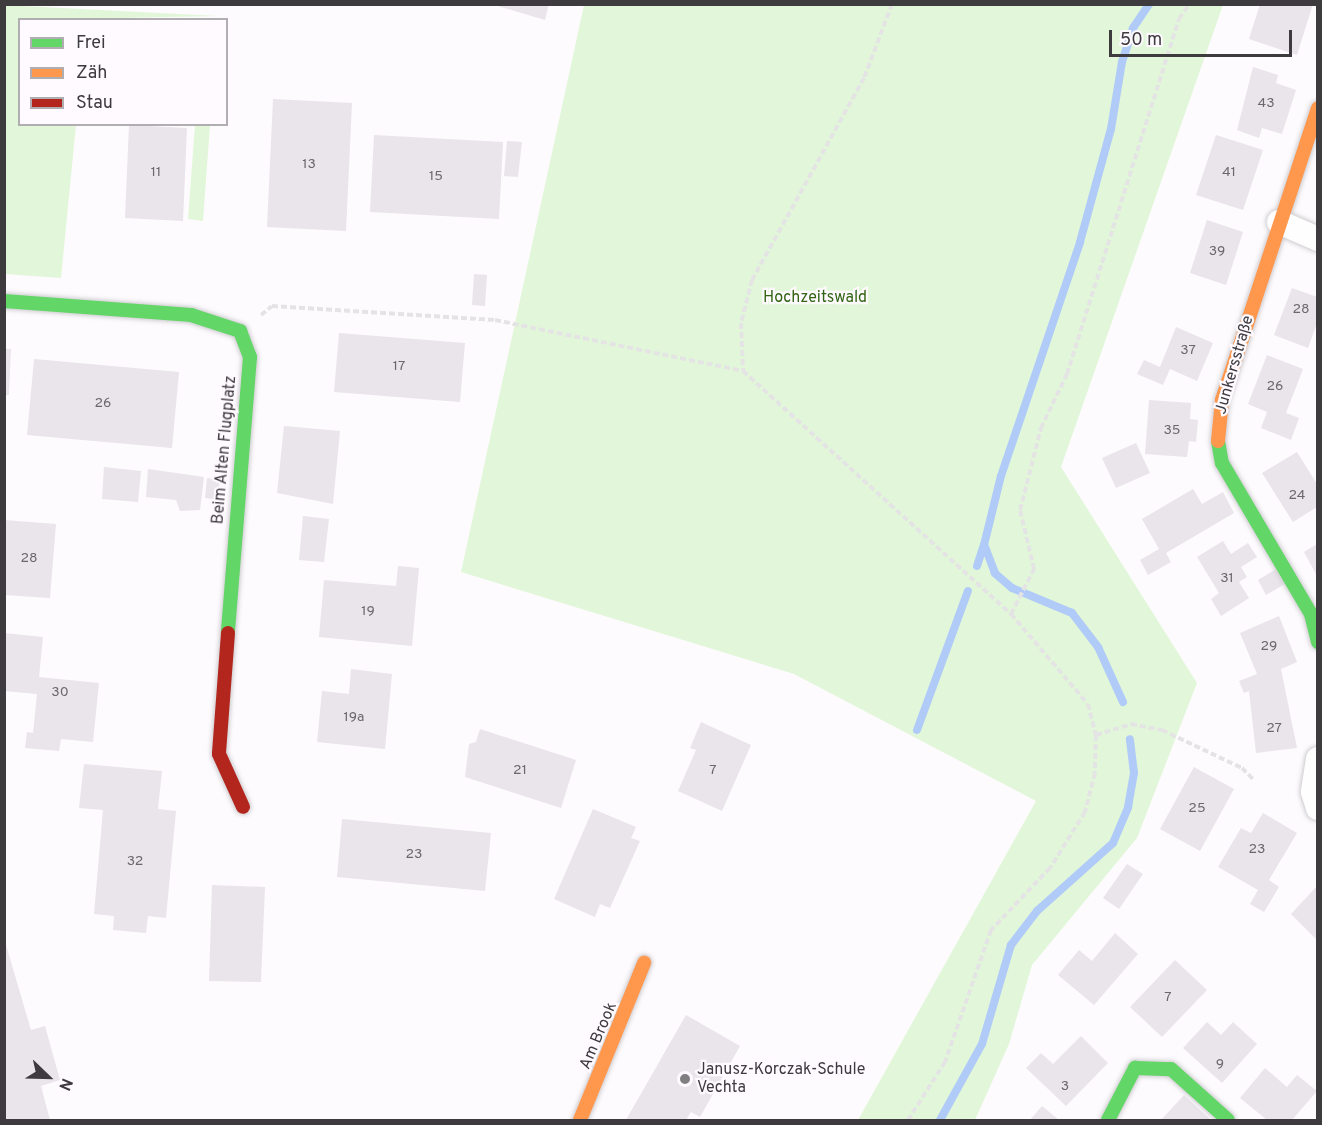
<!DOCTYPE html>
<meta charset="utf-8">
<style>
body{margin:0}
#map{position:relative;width:1322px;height:1125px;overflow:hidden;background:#fdfbfe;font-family:Overpass,sans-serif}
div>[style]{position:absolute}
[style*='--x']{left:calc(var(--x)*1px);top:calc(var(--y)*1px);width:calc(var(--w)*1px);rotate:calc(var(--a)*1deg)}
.green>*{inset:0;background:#e2f7d9}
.stream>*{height:8px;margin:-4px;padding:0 4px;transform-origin:4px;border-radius:4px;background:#b1cbf8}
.building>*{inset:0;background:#eae4eb}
.path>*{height:4px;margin-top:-2px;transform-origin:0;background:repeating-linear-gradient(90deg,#e4e4e4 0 6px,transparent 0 9px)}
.roads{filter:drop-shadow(0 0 2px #cfcdd0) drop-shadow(0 0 2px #cfcdd0)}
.street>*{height:24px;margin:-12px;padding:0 12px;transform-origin:12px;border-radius:12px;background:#fffeff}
.fast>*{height:14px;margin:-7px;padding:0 7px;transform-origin:7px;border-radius:7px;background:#63d668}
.slow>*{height:14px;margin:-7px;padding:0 7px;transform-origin:7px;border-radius:7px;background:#ff974d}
.jam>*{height:14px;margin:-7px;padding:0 7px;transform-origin:7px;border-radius:7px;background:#b3261e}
.dots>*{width:16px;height:16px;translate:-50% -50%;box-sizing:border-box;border:3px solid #fefaff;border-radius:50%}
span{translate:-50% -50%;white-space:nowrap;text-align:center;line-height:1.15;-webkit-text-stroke:4.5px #fefaff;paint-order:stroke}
.number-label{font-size:14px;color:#6b686c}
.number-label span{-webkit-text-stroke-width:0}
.park-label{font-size:16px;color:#326513}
.street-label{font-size:16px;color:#3d3b3e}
.poi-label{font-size:16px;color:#3d3b3e}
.left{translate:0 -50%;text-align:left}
.frame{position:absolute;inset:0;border:6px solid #3d3b3e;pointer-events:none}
.legend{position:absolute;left:18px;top:18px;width:210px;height:108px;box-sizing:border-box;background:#fefaff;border:2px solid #b1aeb2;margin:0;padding:8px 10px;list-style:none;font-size:18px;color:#3d3b3e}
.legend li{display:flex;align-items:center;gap:12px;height:30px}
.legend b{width:30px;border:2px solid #b1aeb2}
.north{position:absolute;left:18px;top:1047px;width:60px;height:60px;-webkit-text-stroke:4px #fefaff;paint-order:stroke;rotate:113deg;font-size:16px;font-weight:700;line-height:24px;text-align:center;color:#3d3b3e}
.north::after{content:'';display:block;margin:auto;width:21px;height:27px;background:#3d3b3e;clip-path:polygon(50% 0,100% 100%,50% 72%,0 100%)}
.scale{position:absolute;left:1109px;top:30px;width:183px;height:27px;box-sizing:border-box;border:3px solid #3d3b3e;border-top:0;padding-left:8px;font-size:18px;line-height:21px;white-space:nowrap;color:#3d3b3e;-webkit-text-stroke:4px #fefaff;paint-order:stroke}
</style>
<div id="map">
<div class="green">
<div style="clip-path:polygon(4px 5px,218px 16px,20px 20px,20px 124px,76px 125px,61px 278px,5px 274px)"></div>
<div style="clip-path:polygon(584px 5px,1223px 5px,1061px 467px,1197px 683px,1137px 838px,1032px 965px,1009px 1044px,975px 1120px,858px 1120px,1036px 801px,794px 674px,461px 572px)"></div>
<div style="clip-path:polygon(195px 125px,210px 125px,203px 221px,188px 219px)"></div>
</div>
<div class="stream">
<div style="--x:977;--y:566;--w:22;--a:-72"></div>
<div style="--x:1123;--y:702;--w:60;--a:-114.4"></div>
<div style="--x:1098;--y:647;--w:43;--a:-127.4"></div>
<div style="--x:1072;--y:613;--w:65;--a:-157.4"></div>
<div style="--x:1012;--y:588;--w:23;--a:-139"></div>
<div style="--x:995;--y:573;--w:30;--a:-111"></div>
<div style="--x:984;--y:545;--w:71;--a:-76.2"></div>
<div style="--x:1001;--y:476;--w:247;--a:-71.3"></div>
<div style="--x:1080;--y:242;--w:117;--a:-74.7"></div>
<div style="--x:1111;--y:129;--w:68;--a:-80.7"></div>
<div style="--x:1122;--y:62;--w:36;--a:-72"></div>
<div style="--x:1133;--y:28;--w:29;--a:-56"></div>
<div style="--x:917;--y:730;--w:148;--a:-69.9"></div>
<div style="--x:940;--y:1120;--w:87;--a:-61.1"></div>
<div style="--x:982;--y:1044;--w:103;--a:-73.7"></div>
<div style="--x:1011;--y:945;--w:43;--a:-52.6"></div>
<div style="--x:1037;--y:911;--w:102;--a:-41.8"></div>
<div style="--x:1113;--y:843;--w:39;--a:-67"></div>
<div style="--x:1128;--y:807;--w:35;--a:-80"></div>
<div style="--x:1134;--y:773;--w:34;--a:-97"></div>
</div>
<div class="building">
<div style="clip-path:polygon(491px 4px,549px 4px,545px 20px)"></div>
<div style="clip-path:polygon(1260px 4px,1313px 4px,1297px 55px,1249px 39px)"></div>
<div style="clip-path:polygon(1253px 67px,1278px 75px,1276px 83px,1296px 90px,1282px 134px,1262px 128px,1259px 138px,1237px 130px)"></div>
<div style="clip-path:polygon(273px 99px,352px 103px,346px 231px,267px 227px)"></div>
<div style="clip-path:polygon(129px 125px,187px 128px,183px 221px,125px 218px)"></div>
<div style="clip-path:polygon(374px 135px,503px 142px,499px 219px,370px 212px)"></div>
<div style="clip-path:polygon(1216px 135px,1263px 150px,1243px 210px,1196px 195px)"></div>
<div style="clip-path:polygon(507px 141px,522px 142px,518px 177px,504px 176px)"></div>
<div style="clip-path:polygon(1207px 220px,1243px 232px,1226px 285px,1190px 273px)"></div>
<div style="clip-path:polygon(474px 274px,487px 275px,485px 306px,472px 305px)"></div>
<div style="clip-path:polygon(1292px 288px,1317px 297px,1317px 323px,1308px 348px,1274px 335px)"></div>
<div style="clip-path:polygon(1176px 327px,1213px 343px,1197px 381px,1170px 369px,1163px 385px,1137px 374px,1144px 360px,1160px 367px)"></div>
<div style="clip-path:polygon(339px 333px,465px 343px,460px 402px,334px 392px)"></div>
<div style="clip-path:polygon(4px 349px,11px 349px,9px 395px,4px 395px)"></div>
<div style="clip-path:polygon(1267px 355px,1303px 369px,1286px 413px,1299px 418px,1291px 440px,1261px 428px,1267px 412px,1248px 404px)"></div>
<div style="clip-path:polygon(34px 359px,179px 372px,172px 448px,27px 435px)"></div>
<div style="clip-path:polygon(1149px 400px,1191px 403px,1190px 419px,1198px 420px,1196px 442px,1189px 441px,1187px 457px,1145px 454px)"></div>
<div style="clip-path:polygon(284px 426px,340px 431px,333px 504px,277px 493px)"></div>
<div style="clip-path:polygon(1136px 443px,1150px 473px,1116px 488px,1102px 458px)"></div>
<div style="clip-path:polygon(1297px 452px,1317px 484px,1317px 507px,1293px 522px,1262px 473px)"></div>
<div style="clip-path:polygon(104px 467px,141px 471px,138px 502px,102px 499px)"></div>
<div style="clip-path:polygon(148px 469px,204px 477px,200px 510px,180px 511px,176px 500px,146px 497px)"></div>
<div style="clip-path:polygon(207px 478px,220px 480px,218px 500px,205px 498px)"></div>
<div style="clip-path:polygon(1193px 489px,1202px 504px,1223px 492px,1234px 513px,1166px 553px,1171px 562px,1148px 575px,1140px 560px,1159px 549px,1142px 519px)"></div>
<div style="clip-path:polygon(303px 516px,329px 519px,324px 562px,299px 560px)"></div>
<div style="clip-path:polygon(4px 520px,56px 524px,50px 598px,4px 595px)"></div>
<div style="clip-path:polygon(1223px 541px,1231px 554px,1248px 543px,1257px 557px,1241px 567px,1247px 577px,1239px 582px,1249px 598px,1221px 616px,1211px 599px,1219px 593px,1197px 557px)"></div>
<div style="clip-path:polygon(1317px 544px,1317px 576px,1304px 552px)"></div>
<div style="clip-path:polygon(398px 566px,419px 568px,412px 646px,319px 637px,324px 580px,396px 586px)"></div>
<div style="clip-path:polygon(1276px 569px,1285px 584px,1266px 595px,1258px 580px)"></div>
<div style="clip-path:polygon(1279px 616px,1297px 662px,1281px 669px,1297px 748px,1256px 753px,1249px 691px,1244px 693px,1239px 681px,1257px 674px,1240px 633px)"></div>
<div style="clip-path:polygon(4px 633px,43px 637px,39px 677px,99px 683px,93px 742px,61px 739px,59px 751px,25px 748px,27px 732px,33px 733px,37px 694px,4px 691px)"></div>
<div style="clip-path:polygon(351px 669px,392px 674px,385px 749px,317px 742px,322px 691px,349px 694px)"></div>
<div style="clip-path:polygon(701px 722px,751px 745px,722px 811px,678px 791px,696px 750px,690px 748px)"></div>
<div style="clip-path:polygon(480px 729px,576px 760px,561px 808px,465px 777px,469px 744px,476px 742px)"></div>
<div style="clip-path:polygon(84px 764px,162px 771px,158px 809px,176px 811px,166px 918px,148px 916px,146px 933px,113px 930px,114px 916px,94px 914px,103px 810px,79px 808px)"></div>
<div style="clip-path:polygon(1194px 767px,1234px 789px,1200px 851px,1160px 829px)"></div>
<div style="clip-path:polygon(593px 809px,636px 827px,631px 838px,640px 841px,610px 908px,600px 904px,595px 917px,554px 899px)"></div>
<div style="clip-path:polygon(1263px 813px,1297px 833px,1269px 880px,1279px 887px,1264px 912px,1250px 904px,1258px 890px,1218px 867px,1241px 828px,1251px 833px)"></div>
<div style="clip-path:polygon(342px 819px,491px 833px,485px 891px,337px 877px)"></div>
<div style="clip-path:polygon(1127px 864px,1143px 874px,1119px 909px,1103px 898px)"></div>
<div style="clip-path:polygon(212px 885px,265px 887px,261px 982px,209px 981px)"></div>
<div style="clip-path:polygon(1317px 886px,1317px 940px,1291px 914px)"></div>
<div style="clip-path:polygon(1115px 933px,1138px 954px,1094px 1005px,1058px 975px,1079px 950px,1092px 961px)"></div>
<div style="clip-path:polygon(4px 938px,31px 1030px,45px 1026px,60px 1080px,41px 1086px,50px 1120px,4px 1120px)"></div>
<div style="clip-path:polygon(1175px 960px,1207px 990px,1162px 1037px,1130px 1007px)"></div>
<div style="clip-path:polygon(686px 1015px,740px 1046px,700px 1117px,691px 1112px,686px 1120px,626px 1120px)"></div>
<div style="clip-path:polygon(1207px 1022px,1221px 1035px,1233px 1022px,1257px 1044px,1222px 1083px,1183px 1048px)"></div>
<div style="clip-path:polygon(1081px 1036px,1108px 1063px,1066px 1106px,1026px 1068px,1041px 1053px,1053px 1064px)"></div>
<div style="clip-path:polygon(1265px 1068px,1287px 1087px,1297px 1075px,1317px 1091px,1292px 1120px,1267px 1120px,1240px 1098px)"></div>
<div style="clip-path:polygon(1184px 1095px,1211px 1120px,1161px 1120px)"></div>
<div style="clip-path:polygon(1042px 1106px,1059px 1120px,1030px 1120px)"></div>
</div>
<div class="path">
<div style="--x:892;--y:4;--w:79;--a:110.7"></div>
<div style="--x:864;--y:78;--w:231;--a:119"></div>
<div style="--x:752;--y:280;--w:44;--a:104.3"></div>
<div style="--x:741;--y:323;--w:48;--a:87.6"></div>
<div style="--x:743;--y:371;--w:362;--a:42.2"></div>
<div style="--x:1011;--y:614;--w:118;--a:49.5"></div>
<div style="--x:1088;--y:704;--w:32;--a:76"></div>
<div style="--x:1096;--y:735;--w:38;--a:92"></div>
<div style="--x:1095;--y:773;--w:40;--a:104.4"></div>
<div style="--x:1085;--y:812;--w:66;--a:122"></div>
<div style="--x:1050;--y:868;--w:86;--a:133.6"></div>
<div style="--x:991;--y:930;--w:140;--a:109.2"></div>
<div style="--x:945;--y:1062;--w:69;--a:122.5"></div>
<div style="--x:261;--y:315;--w:14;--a:-39"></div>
<div style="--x:272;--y:306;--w:223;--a:3.6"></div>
<div style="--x:495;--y:320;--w:253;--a:11.6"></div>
<div style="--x:1011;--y:614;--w:51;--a:-62.9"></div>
<div style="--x:1034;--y:569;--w:61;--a:-103.3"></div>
<div style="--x:1020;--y:510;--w:85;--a:-75.6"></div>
<div style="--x:1041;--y:428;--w:60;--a:-64.3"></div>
<div style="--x:1067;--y:374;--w:372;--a:-72.5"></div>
<div style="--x:1179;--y:19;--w:18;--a:-56"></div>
<div style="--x:1096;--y:735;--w:37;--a:-17"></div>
<div style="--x:1131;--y:724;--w:32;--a:11"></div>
<div style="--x:1162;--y:730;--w:89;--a:25.4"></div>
<div style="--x:1242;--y:768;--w:16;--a:45"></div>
</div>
<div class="roads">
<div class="street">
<div style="--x:1279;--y:222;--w:43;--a:23.6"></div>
<div style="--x:1318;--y:759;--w:33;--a:99"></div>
<div style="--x:1313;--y:792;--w:17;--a:73"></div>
</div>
<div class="fast">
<div style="--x:4;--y:301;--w:188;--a:4.3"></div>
<div style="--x:191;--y:315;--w:52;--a:18.1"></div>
<div style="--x:240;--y:331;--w:28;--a:69"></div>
<div style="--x:250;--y:357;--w:277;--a:94.6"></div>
<div style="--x:1218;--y:441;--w:22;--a:80"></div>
<div style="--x:1222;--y:463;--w:175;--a:59.5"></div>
<div style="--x:1311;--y:614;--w:29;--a:76"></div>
<div style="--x:1108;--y:1120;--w:59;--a:-62.6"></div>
<div style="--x:1135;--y:1068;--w:36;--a:2"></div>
<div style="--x:1171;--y:1069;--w:76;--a:41.8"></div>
</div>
<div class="slow">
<div style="--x:1218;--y:441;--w:41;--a:-84.4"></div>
<div style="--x:1222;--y:400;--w:307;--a:-71.8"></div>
<div style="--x:580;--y:1120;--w:170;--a:-67.8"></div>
</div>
<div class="jam">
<div style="--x:228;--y:633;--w:121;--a:94.3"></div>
<div style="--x:219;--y:754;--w:58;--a:65.6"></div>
</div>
</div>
<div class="dots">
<div style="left:685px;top:1079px;background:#807e81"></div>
</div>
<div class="number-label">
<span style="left:1266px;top:104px">43</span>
<span style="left:309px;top:165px">13</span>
<span style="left:156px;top:173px">11</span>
<span style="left:1229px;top:173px">41</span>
<span style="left:436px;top:177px">15</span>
<span style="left:1217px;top:252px">39</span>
<span style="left:1301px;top:310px">28</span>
<span style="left:1188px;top:351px">37</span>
<span style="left:399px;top:367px">17</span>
<span style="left:1275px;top:387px">26</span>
<span style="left:103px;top:404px">26</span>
<span style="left:1172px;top:431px">35</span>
<span style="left:1297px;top:496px">24</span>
<span style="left:29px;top:559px">28</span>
<span style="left:1227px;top:579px">31</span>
<span style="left:368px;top:612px">19</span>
<span style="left:1269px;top:647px">29</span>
<span style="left:60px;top:693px">30</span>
<span style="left:354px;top:718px">19a</span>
<span style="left:1274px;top:729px">27</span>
<span style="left:520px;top:771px">21</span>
<span style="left:713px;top:771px">7</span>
<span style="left:1197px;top:809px">25</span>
<span style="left:1257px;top:850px">23</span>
<span style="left:414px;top:855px">23</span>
<span style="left:135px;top:862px">32</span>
<span style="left:1168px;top:998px">7</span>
<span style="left:1220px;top:1065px">9</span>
<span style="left:1065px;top:1087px">3</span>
</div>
<div class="park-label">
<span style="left:815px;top:298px">Hochzeitswald</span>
</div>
<div class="street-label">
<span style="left:1235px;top:365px;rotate:-74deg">Junkersstraße</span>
<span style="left:225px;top:450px;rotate:-85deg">Beim Alten Flugplatz</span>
<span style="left:599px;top:1036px;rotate:-67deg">Am Brook</span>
</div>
<div class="poi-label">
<span class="left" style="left:697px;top:1079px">Janusz-Korczak-Schule<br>Vechta</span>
</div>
<div class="frame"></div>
<ul class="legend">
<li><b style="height:8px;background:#63d668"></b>Frei</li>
<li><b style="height:8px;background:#ff974d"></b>Zäh</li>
<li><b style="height:8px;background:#b3261e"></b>Stau</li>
</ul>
<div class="north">N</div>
<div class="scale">50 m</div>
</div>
